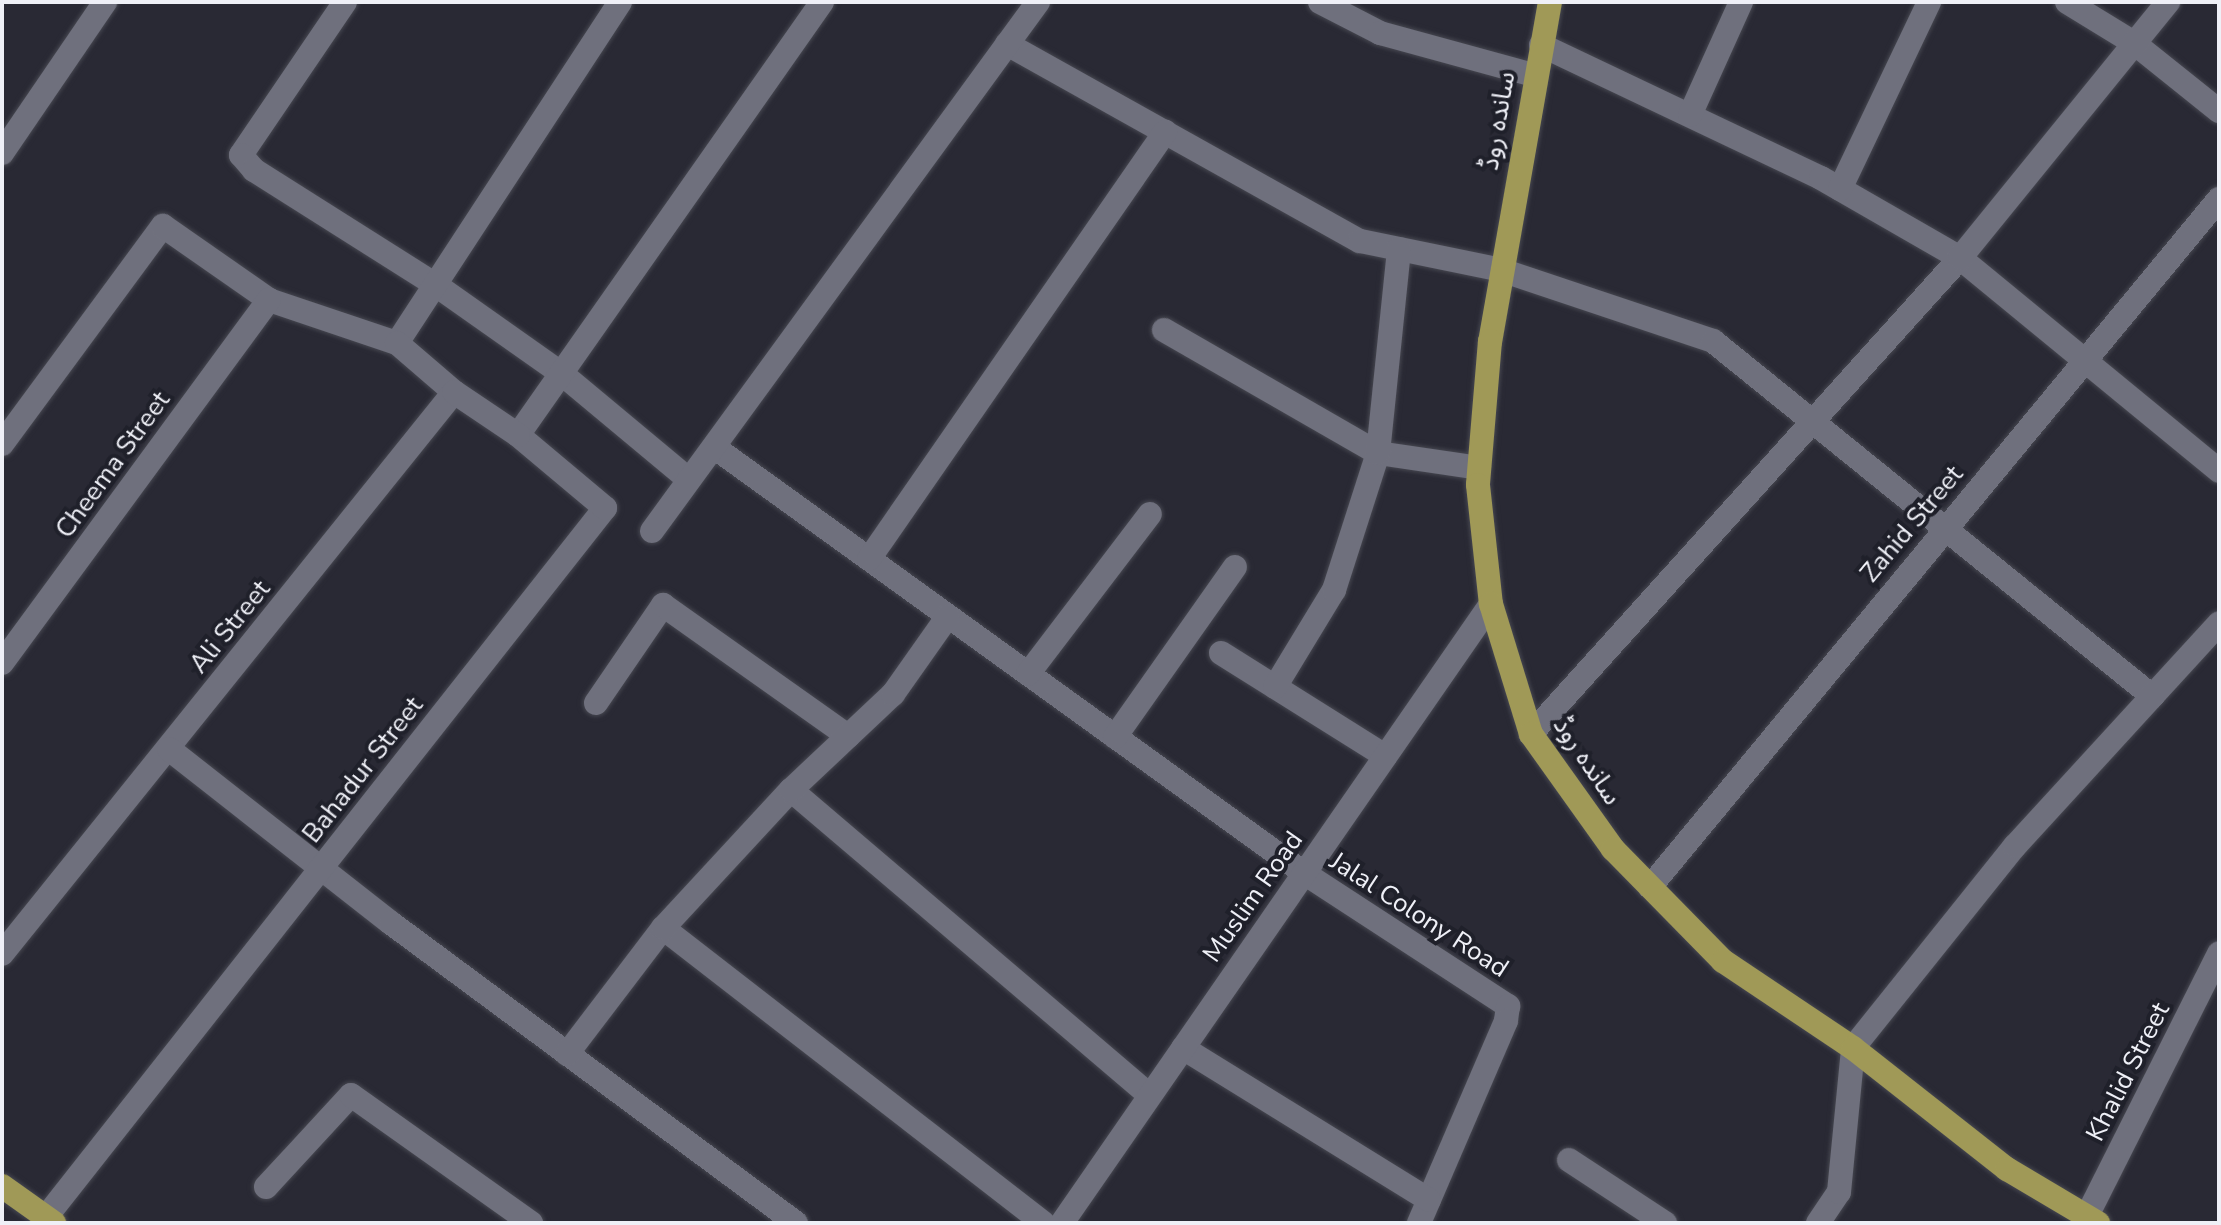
<!DOCTYPE html>
<meta charset="utf-8">
<style>
body{margin:0}
#map{position:relative;width:2221px;height:1225px;overflow:hidden;background:#292934;font-family:"Nunito Sans","Noto Sans Arabic",sans-serif}
div>[style]{position:absolute}
[style*='--x']{left:calc(var(--x)*1px);top:calc(var(--y)*1px);width:calc(var(--w)*1px);rotate:calc(var(--a)*1deg)}
.roads{filter:drop-shadow(0 0 2px #464750) drop-shadow(0 0 2px #464750)}
.minor>*{height:24px;margin:-12px;padding:0 12px;transform-origin:12px;border-radius:12px;background:#6f707d}
.major>*{height:24px;margin:-12px;padding:0 12px;transform-origin:12px;border-radius:12px;background:#a09957}
span{translate:-50% -50%;white-space:nowrap;text-align:center;line-height:1.15;-webkit-text-stroke:8px #1f202a;paint-order:stroke}
.street-label{font-size:26px;color:#eff0f7}
.frame{position:absolute;inset:0;border:4px solid #eff0f7;pointer-events:none}
</style>
<div id="map">
<div class="roads">
<div class="minor">
<div style="--x:345;--y:2;--w:185;--a:124.2"></div>
<div style="--x:241;--y:155;--w:20;--a:49"></div>
<div style="--x:254;--y:170;--w:215;--a:32.3"></div>
<div style="--x:436;--y:285;--w:154;--a:35.2"></div>
<div style="--x:562;--y:374;--w:165;--a:39.8"></div>
<div style="--x:1320;--y:2;--w:68;--a:27.3"></div>
<div style="--x:1380;--y:33;--w:160;--a:15.3"></div>
<div style="--x:2067;--y:2;--w:79;--a:31.5"></div>
<div style="--x:2134;--y:43;--w:109;--a:38.7"></div>
<div style="--x:1007;--y:44;--w:404;--a:29.2"></div>
<div style="--x:1360;--y:241;--w:144;--a:11.6"></div>
<div style="--x:1501;--y:270;--w:224;--a:18.5"></div>
<div style="--x:1713;--y:341;--w:565;--a:38.96"></div>
<div style="--x:1541;--y:45;--w:310;--a:25.4"></div>
<div style="--x:1821;--y:178;--w:160;--a:29.9"></div>
<div style="--x:1960;--y:258;--w:335;--a:39.4"></div>
<div style="--x:1690;--y:115;--w:124;--a:-65.7"></div>
<div style="--x:2;--y:153;--w:183;--a:-55.7"></div>
<div style="--x:1840;--y:189;--w:207;--a:-64.5"></div>
<div style="--x:1164;--y:330;--w:247;--a:29.9"></div>
<div style="--x:1378;--y:453;--w:102;--a:8.4"></div>
<div style="--x:397;--y:343;--w:407;--a:-56.8"></div>
<div style="--x:518;--y:435;--w:529;--a:-54.93"></div>
<div style="--x:2;--y:444;--w:271;--a:-53.6"></div>
<div style="--x:163;--y:226;--w:129;--a:34.9"></div>
<div style="--x:269;--y:300;--w:135;--a:18.6"></div>
<div style="--x:397;--y:343;--w:75;--a:40.7"></div>
<div style="--x:454;--y:392;--w:721;--a:128.81"></div>
<div style="--x:714;--y:447;--w:728;--a:35.83"></div>
<div style="--x:1304;--y:873;--w:244;--a:33.1"></div>
<div style="--x:1508;--y:1006;--w:15;--a:98"></div>
<div style="--x:1506;--y:1021;--w:220;--a:113.3"></div>
<div style="--x:652;--y:531;--w:655;--a:-53.88"></div>
<div style="--x:869;--y:559;--w:520;--a:-55.27"></div>
<div style="--x:1221;--y:653;--w:194;--a:32.1"></div>
<div style="--x:2;--y:663;--w:451;--a:-53.7"></div>
<div style="--x:1028;--y:674;--w:201;--a:-52.7"></div>
<div style="--x:1275;--y:687;--w:114;--a:-58.7"></div>
<div style="--x:1334;--y:590;--w:144;--a:-72.2"></div>
<div style="--x:1378;--y:453;--w:205;--a:-84.1"></div>
<div style="--x:596;--y:703;--w:119;--a:-55.6"></div>
<div style="--x:663;--y:605;--w:227;--a:35.3"></div>
<div style="--x:1531;--y:734;--w:641;--a:-47.97"></div>
<div style="--x:1960;--y:258;--w:330;--a:-50.9"></div>
<div style="--x:1115;--y:737;--w:208;--a:-54.8"></div>
<div style="--x:169;--y:749;--w:282;--a:38.1"></div>
<div style="--x:391;--y:923;--w:504;--a:36.53"></div>
<div style="--x:791;--y:790;--w:471;--a:40.4"></div>
<div style="--x:1650;--y:887;--w:893;--a:-50.41"></div>
<div style="--x:663;--y:928;--w:481;--a:37.8"></div>
<div style="--x:1183;--y:1048;--w:289;--a:31.7"></div>
<div style="--x:567;--y:1054;--w:158;--a:-52.7"></div>
<div style="--x:663;--y:928;--w:188;--a:-47.2"></div>
<div style="--x:791;--y:790;--w:140;--a:-43.3"></div>
<div style="--x:893;--y:694;--w:95;--a:-54.8"></div>
<div style="--x:1569;--y:1160;--w:115;--a:33.3"></div>
<div style="--x:266;--y:1187;--w:125;--a:-47.3"></div>
<div style="--x:351;--y:1095;--w:221;--a:35.4"></div>
<div style="--x:2087;--y:1216;--w:294;--a:-63.3"></div>
<div style="--x:46;--y:1217;--w:903;--a:-51.75"></div>
<div style="--x:605;--y:508;--w:114;--a:-140"></div>
<div style="--x:518;--y:435;--w:77;--a:-146.1"></div>
<div style="--x:1062;--y:1223;--w:753;--a:-55.28"></div>
<div style="--x:1818;--y:1223;--w:37;--a:-56"></div>
<div style="--x:1839;--y:1192;--w:145;--a:-84.4"></div>
<div style="--x:1853;--y:1048;--w:259;--a:-51.3"></div>
<div style="--x:2015;--y:846;--w:302;--a:-47.5"></div>
</div>
<div class="major">
<div style="--x:1550;--y:2;--w:344;--a:100"></div>
<div style="--x:1490;--y:341;--w:144;--a:94.8"></div>
<div style="--x:1478;--y:485;--w:120;--a:83.8"></div>
<div style="--x:1491;--y:604;--w:136;--a:72.9"></div>
<div style="--x:1531;--y:734;--w:141;--a:54.5"></div>
<div style="--x:1613;--y:849;--w:157;--a:45.5"></div>
<div style="--x:1723;--y:961;--w:156;--a:33.8"></div>
<div style="--x:1853;--y:1048;--w:196;--a:38.2"></div>
<div style="--x:2007;--y:1169;--w:106;--a:30.7"></div>
<div style="--x:2;--y:1186;--w:64;--a:35.4"></div>
</div>
</div>
<div class="street-label">
<span style="left:1498px;top:121px;rotate:-80deg">ساندہ روڈ</span>
<span style="left:113px;top:465px;rotate:-54deg">Cheema Street</span>
<span style="left:1912px;top:524px;rotate:-50deg">Zahid Street</span>
<span style="left:230px;top:627px;rotate:-51deg">Ali Street</span>
<span style="left:1587px;top:761px;rotate:56deg">ساندہ روڈ</span>
<span style="left:363px;top:770px;rotate:-52deg">Bahadur Street</span>
<span style="left:1253px;top:897px;rotate:-55deg">Muslim Road</span>
<span style="left:1419px;top:915px;rotate:33deg">Jalal Colony Road</span>
<span style="left:2128px;top:1072px;rotate:-63deg">Khalid Street</span>
</div>
<div class="frame"></div>
</div>
